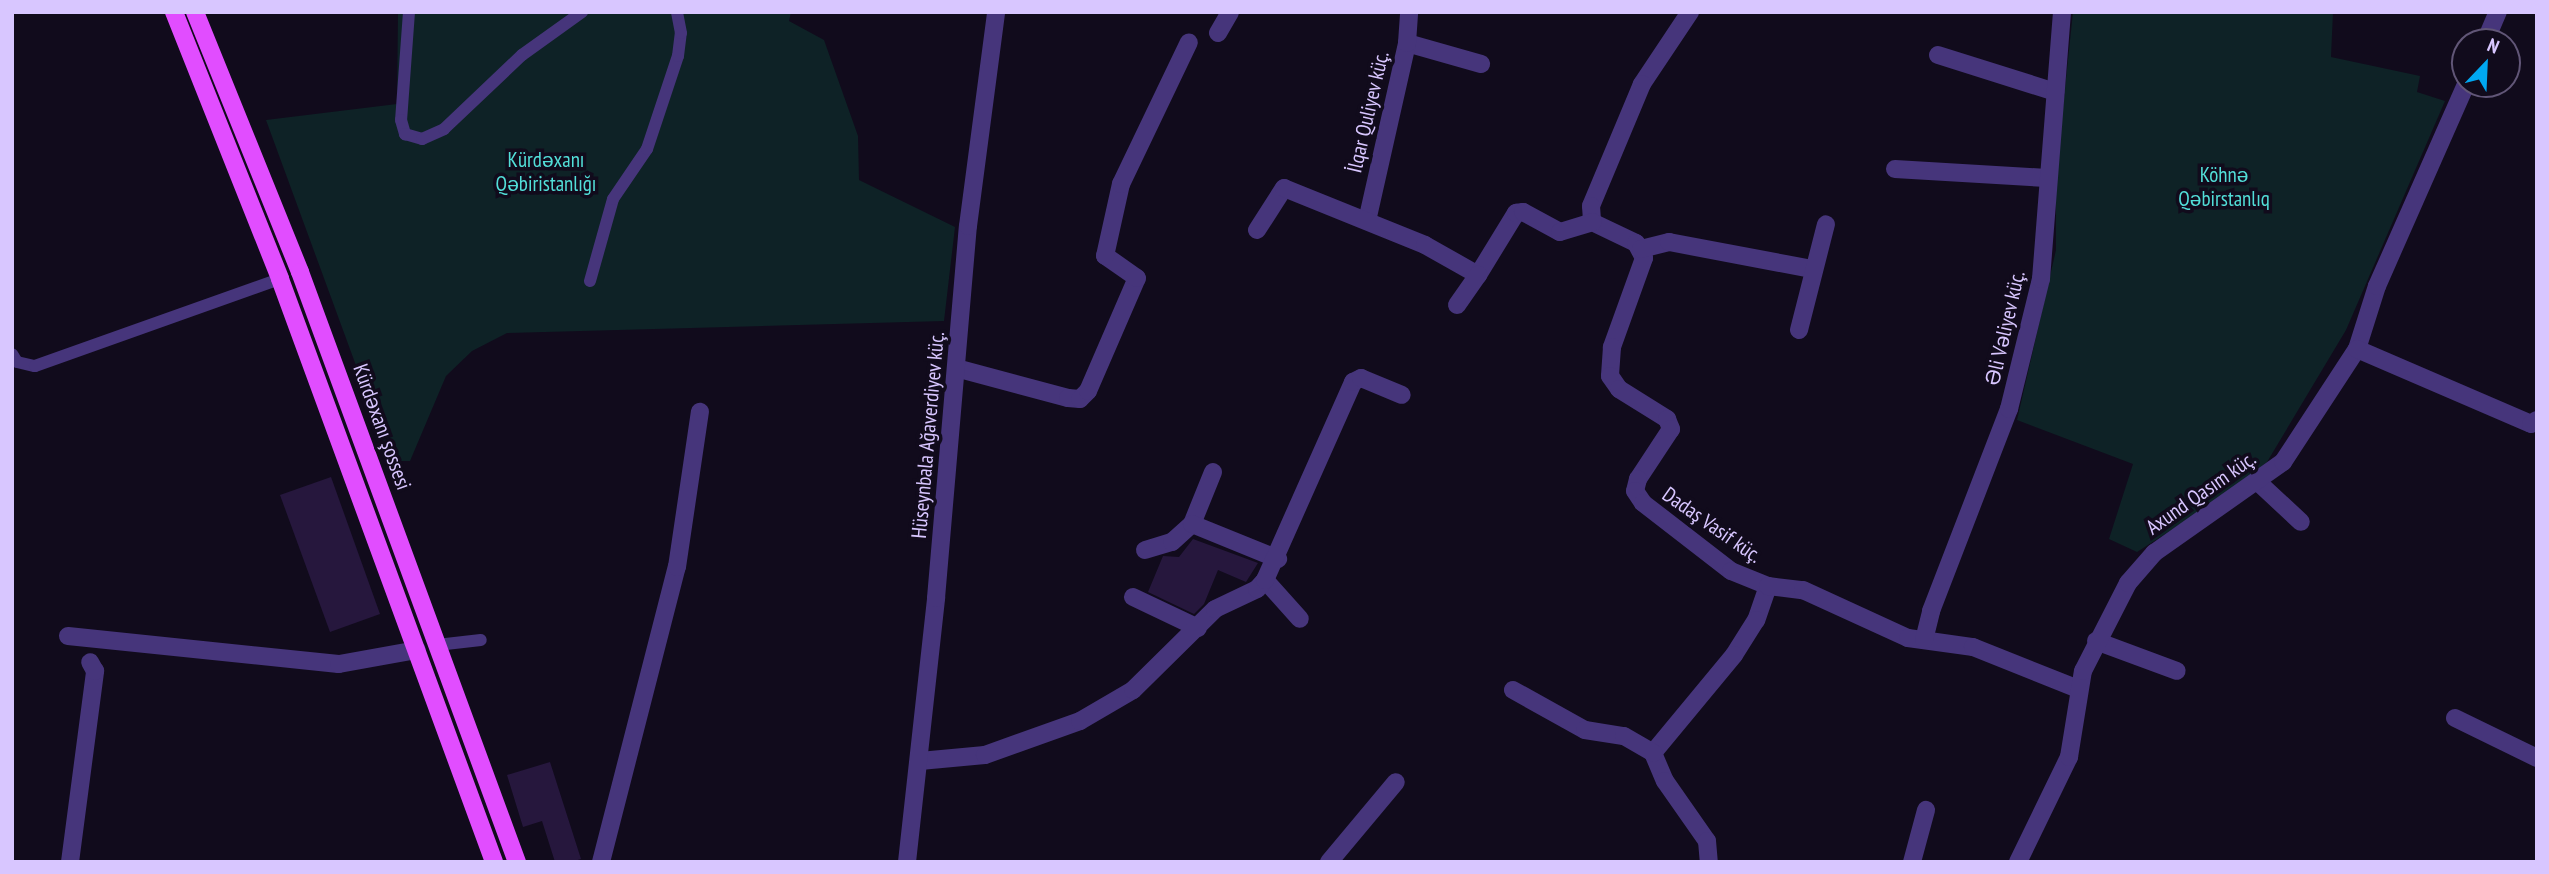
<!DOCTYPE html>
<meta charset="utf-8">
<style>
body{margin:0}
#map{position:relative;width:2549px;height:874px;overflow:hidden;background:#110b1c;font-family:"PT Sans Narrow",sans-serif}
div>[style]{position:absolute}
[style*='--x']{left:calc(var(--x)*1px);top:calc(var(--y)*1px);width:calc(var(--w)*1px);rotate:calc(var(--a)*1deg)}
.green>*{inset:0;background:#0e2226}
.building>*{inset:0;background:#26173d}
.lane>*{height:12px;margin:-6px;padding:0 6px;transform-origin:6px;border-radius:6px;background:#46357b}
.street>*{height:18px;margin:-9px;padding:0 9px;transform-origin:9px;border-radius:9px;background:#46357b}
.primary>*{height:18px;margin:-9px;padding:0 9px;transform-origin:9px;border-radius:9px;background:#e14dff}
span{translate:-50% -50%;white-space:nowrap;text-align:center;line-height:1.15;-webkit-text-stroke:7px #110b1c;paint-order:stroke}
.street-label{font-size:21px;color:#d8c6ff}
.park-label{font-size:21px;color:#52ded8}
.frame{position:absolute;inset:0;border:14px solid #d8c6ff;pointer-events:none}
.north{position:absolute;left:2451px;top:28px;width:70px;height:70px;box-sizing:border-box;background:#110b1c;border:2px solid #615677;border-radius:50%;rotate:23deg;font-size:19px;font-weight:700;line-height:28px;text-align:center;color:#d8c6ff}
.north::after{content:'';display:block;margin:auto;width:24px;height:32px;background:#00a8f1;clip-path:polygon(50% 0,100% 100%,50% 72%,0 100%)}
</style>
<div id="map">
<div class="green">
<div style="clip-path:polygon(398px 12px,791px 12px,789px 21px,824px 40px,858px 136px,859px 180px,955px 227px,944px 321px,507px 333px,472px 351px,446px 376px,410px 461px,391px 461px,266px 120px,397px 104px)"></div>
<div style="clip-path:polygon(2073px 12px,2333px 12px,2331px 57px,2420px 76px,2417px 92px,2445px 101px,2346px 330px,2267px 462px,2223px 497px,2137px 552px,2109px 539px,2133px 464px,2017px 420px,2056px 250px,2056px 174px)"></div>
</div>
<div class="building">
<div style="clip-path:polygon(331px 477px,380px 614px,330px 632px,280px 495px)"></div>
<div style="clip-path:polygon(1193px 539px,1258px 563px,1246px 582px,1218px 570px,1204px 604px,1194px 614px,1148px 592px,1163px 556px,1179px 557px)"></div>
<div style="clip-path:polygon(550px 762px,581px 859px,571px 862px,555px 862px,542px 821px,523px 827px,507px 775px)"></div>
</div>
<div class="lane">
<div style="--x:409;--y:12;--w:108;--a:94.2"></div>
<div style="--x:401;--y:120;--w:15;--a:74"></div>
<div style="--x:405;--y:134;--w:18;--a:16"></div>
<div style="--x:422;--y:139;--w:24;--a:-24"></div>
<div style="--x:444;--y:129;--w:108;--a:-43.5"></div>
<div style="--x:522;--y:55;--w:74;--a:-35.6"></div>
<div style="--x:590;--y:281;--w:85;--a:-74.3"></div>
<div style="--x:613;--y:199;--w:60;--a:-55.8"></div>
<div style="--x:647;--y:149;--w:98;--a:-71.6"></div>
<div style="--x:678;--y:56;--w:23;--a:-83"></div>
<div style="--x:681;--y:33;--w:21;--a:-101"></div>
<div style="--x:12;--y:354;--w:9;--a:58"></div>
<div style="--x:17;--y:362;--w:18;--a:13"></div>
<div style="--x:35;--y:366;--w:260;--a:-19.6"></div>
<div style="--x:437;--y:645;--w:44;--a:-6.5"></div>
</div>
<div class="street">
<div style="--x:1690;--y:12;--w:87;--a:123.7"></div>
<div style="--x:1642;--y:84;--w:132;--a:112.7"></div>
<div style="--x:1591;--y:206;--w:16;--a:86"></div>
<div style="--x:1592;--y:222;--w:49;--a:25.5"></div>
<div style="--x:1636;--y:243;--w:17;--a:62"></div>
<div style="--x:1644;--y:258;--w:95;--a:109.8"></div>
<div style="--x:1612;--y:347;--w:29;--a:94"></div>
<div style="--x:1610;--y:376;--w:16;--a:55"></div>
<div style="--x:1619;--y:389;--w:57;--a:32"></div>
<div style="--x:1667;--y:419;--w:11;--a:68"></div>
<div style="--x:1671;--y:429;--w:60;--a:123.4"></div>
<div style="--x:1638;--y:479;--w:12;--a:104"></div>
<div style="--x:1635;--y:491;--w:14;--a:56"></div>
<div style="--x:1643;--y:503;--w:111;--a:37.7"></div>
<div style="--x:1731;--y:571;--w:40;--a:22"></div>
<div style="--x:1768;--y:586;--w:36;--a:109"></div>
<div style="--x:1756;--y:620;--w:41;--a:122.2"></div>
<div style="--x:1734;--y:655;--w:127;--a:129.6"></div>
<div style="--x:1653;--y:753;--w:30;--a:67"></div>
<div style="--x:1665;--y:781;--w:73;--a:55"></div>
<div style="--x:1707;--y:841;--w:21;--a:85"></div>
<div style="--x:1218;--y:33;--w:24;--a:-60"></div>
<div style="--x:2485;--y:42;--w:33;--a:-67"></div>
<div style="--x:1407;--y:43;--w:77;--a:15.8"></div>
<div style="--x:1938;--y:55;--w:123;--a:17.5"></div>
<div style="--x:1895;--y:169;--w:152;--a:3.4"></div>
<div style="--x:1367;--y:221;--w:182;--a:-77.3"></div>
<div style="--x:1407;--y:43;--w:31;--a:-86"></div>
<div style="--x:1257;--y:230;--w:50;--a:-57.3"></div>
<div style="--x:1284;--y:188;--w:152;--a:22"></div>
<div style="--x:1425;--y:245;--w:61;--a:29.5"></div>
<div style="--x:1478;--y:275;--w:73;--a:-58.5"></div>
<div style="--x:1516;--y:213;--w:7;--a:-8"></div>
<div style="--x:1523;--y:212;--w:42;--a:28.4"></div>
<div style="--x:1560;--y:232;--w:34;--a:-17"></div>
<div style="--x:1641;--y:249;--w:29;--a:-14"></div>
<div style="--x:1669;--y:242;--w:146;--a:10.7"></div>
<div style="--x:1457;--y:305;--w:37;--a:-55"></div>
<div style="--x:1799;--y:330;--w:109;--a:-75.7"></div>
<div style="--x:2357;--y:349;--w:66;--a:-72.4"></div>
<div style="--x:2377;--y:286;--w:221;--a:-66.2"></div>
<div style="--x:956;--y:368;--w:116;--a:15"></div>
<div style="--x:1068;--y:398;--w:12;--a:5"></div>
<div style="--x:1080;--y:399;--w:11;--a:-45"></div>
<div style="--x:1088;--y:391;--w:123;--a:-66.6"></div>
<div style="--x:1137;--y:278;--w:39;--a:-145"></div>
<div style="--x:1105;--y:256;--w:74;--a:-77.5"></div>
<div style="--x:1121;--y:184;--w:157;--a:-64.4"></div>
<div style="--x:2259;--y:483;--w:57;--a:42.9"></div>
<div style="--x:1192;--y:524;--w:56;--a:-68"></div>
<div style="--x:1145;--y:550;--w:28;--a:-17"></div>
<div style="--x:1172;--y:542;--w:27;--a:-42"></div>
<div style="--x:1192;--y:524;--w:93;--a:22.1"></div>
<div style="--x:1265;--y:580;--w:52;--a:48.1"></div>
<div style="--x:1768;--y:586;--w:35;--a:7"></div>
<div style="--x:1803;--y:590;--w:115;--a:24.6"></div>
<div style="--x:1908;--y:638;--w:66;--a:7.9"></div>
<div style="--x:1973;--y:647;--w:113;--a:21.8"></div>
<div style="--x:1133;--y:597;--w:72;--a:25.5"></div>
<div style="--x:68;--y:636;--w:272;--a:5.9"></div>
<div style="--x:339;--y:664;--w:79;--a:-10.2"></div>
<div style="--x:1924;--y:640;--w:30;--a:-76"></div>
<div style="--x:1931;--y:611;--w:217;--a:-68.9"></div>
<div style="--x:2009;--y:409;--w:134;--a:-76.2"></div>
<div style="--x:2041;--y:279;--w:268;--a:-85.5"></div>
<div style="--x:2096;--y:641;--w:86;--a:20.3"></div>
<div style="--x:1513;--y:690;--w:82;--a:29.1"></div>
<div style="--x:1585;--y:730;--w:39;--a:9"></div>
<div style="--x:1624;--y:736;--w:34;--a:30"></div>
<div style="--x:2455;--y:718;--w:91;--a:26"></div>
<div style="--x:920;--y:761;--w:65;--a:-5.3"></div>
<div style="--x:985;--y:755;--w:101;--a:-19.7"></div>
<div style="--x:1080;--y:721;--w:61;--a:-30.3"></div>
<div style="--x:1133;--y:690;--w:115;--a:-44.6"></div>
<div style="--x:1215;--y:609;--w:47;--a:-25.5"></div>
<div style="--x:1257;--y:589;--w:12;--a:-48"></div>
<div style="--x:1265;--y:580;--w:217;--a:-66"></div>
<div style="--x:1353;--y:382;--w:9;--a:-27"></div>
<div style="--x:1361;--y:378;--w:44;--a:22.5"></div>
<div style="--x:70;--y:862;--w:193;--a:-82.5"></div>
<div style="--x:95;--y:671;--w:10;--a:-119"></div>
<div style="--x:601;--y:862;--w:305;--a:-75.6"></div>
<div style="--x:677;--y:567;--w:157;--a:-81.6"></div>
<div style="--x:907;--y:862;--w:266;--a:-83.7"></div>
<div style="--x:936;--y:598;--w:373;--a:-85.1"></div>
<div style="--x:968;--y:226;--w:216;--a:-82.5"></div>
<div style="--x:1329;--y:862;--w:104;--a:-50.1"></div>
<div style="--x:1912;--y:862;--w:54;--a:-74.9"></div>
<div style="--x:2018;--y:862;--w:117;--a:-64.1"></div>
<div style="--x:2069;--y:757;--w:87;--a:-80.8"></div>
<div style="--x:2083;--y:671;--w:99;--a:-62.9"></div>
<div style="--x:2128;--y:583;--w:40;--a:-49"></div>
<div style="--x:2154;--y:553;--w:158;--a:-35.2"></div>
<div style="--x:2283;--y:462;--w:135;--a:-56.8"></div>
<div style="--x:2357;--y:349;--w:189;--a:23.3"></div>
<div style="--x:2531;--y:424;--w:7;--a:-34"></div>
</div>
<div class="primary">
<div style="--x:174;--y:12;--w:287;--a:68.3"></div>
<div style="--x:280;--y:279;--w:621;--a:69.84"></div>
<div style="--x:195;--y:12;--w:280;--a:68"></div>
<div style="--x:300;--y:272;--w:629;--a:69.81"></div>
</div>
<div class="street-label">
<span style="left:1368px;top:112px;rotate:-77deg">İlqar Quliyev küç.</span>
<span style="left:2005px;top:328px;rotate:-77deg">Əli Vəliyev küç.</span>
<span style="left:382px;top:427px;rotate:70deg">Kürdəxanı şossesi</span>
<span style="left:928px;top:435px;rotate:-85deg">Hüseynbala Ağaverdiyev küç.</span>
<span style="left:2201px;top:493px;rotate:-35deg">Axund Qasım küç.</span>
<span style="left:1712px;top:525px;rotate:35deg">Dadaş Vasif küç.</span>
</div>
<div class="park-label">
<span style="left:546px;top:172px">Kürdəxanı<br>Qəbiristanlığı</span>
<span style="left:2224px;top:187px">Köhnə<br>Qəbirstanlıq</span>
</div>
<div class="frame"></div>
<div class="north">N</div>
</div>
